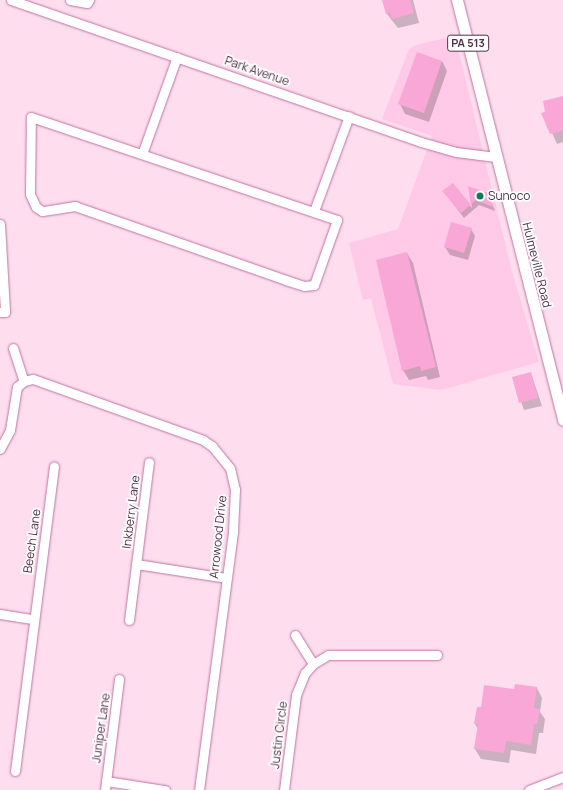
<!DOCTYPE html>
<style>
body{margin:0}
#map{position:relative;width:563px;height:790px;overflow:hidden;background:#feddef;font-family:Manrope,sans-serif}
div>[style]{position:absolute}
[style*='--x']{left:calc(var(--x)*1px);top:calc(var(--y)*1px);width:calc(var(--w)*1px);rotate:calc(var(--a)*1deg)}
.built>*{inset:0;background:#ffc9e7}
.shadow>*{inset:0;background:#0003}
.building>*{inset:0;background:#f9a7d7}
.roads{filter:drop-shadow(0 0 1px #be74a0) drop-shadow(0 0 1px #be74a0)}
.minor>*{height:9px;margin:-4.5px;padding:0 4.5px;transform-origin:4.5px;border-radius:4.5px;background:#fff}
.major>*{height:11px;margin:-5.5px;padding:0 5.5px;transform-origin:5.5px;border-radius:5.5px;background:#fff}
.dots>*{width:11px;height:11px;translate:-50% -50%;box-sizing:border-box;border:2px solid #fff;border-radius:50%}
span{translate:-50% -50%;white-space:nowrap;text-align:center;line-height:1.15;-webkit-text-stroke:3.5px #fff;paint-order:stroke}
.shield-label span{padding:1px 3px;background:#fff;border:1px solid;border-radius:3px;-webkit-text-stroke-width:0}
.shield-label{font-size:11px;color:#503043;font-weight:700}
.street-label{font-size:12px;color:#503043}
.poi-label{font-size:12px;color:#503043}
.left{translate:0 -50%;text-align:left}
</style>
<div id="map">
<div class="built">
<div style="clip-path:polygon(455px 36px,512px 272px,539px 362px,441px 390px,393px 384px,371px 298px,363px 300px,349px 243px,398px 229px,432px 136px,382px 119px,409px 49px,416px 45px)"></div>
</div>
<div class="shadow">
<div style="clip-path:polygon(383px 0,413px 0,419px 23px,398px 28px,387px 14px)"></div>
<div style="clip-path:polygon(442px 61px,447px 71px,429px 122px,405px 114px,400px 104px)"></div>
<div style="clip-path:polygon(563px 97px,563px 142px,557px 144px,543px 113px)"></div>
<div style="clip-path:polygon(452px 184px,472px 208px,469px 187px,489px 195px,495px 211px,479px 205px,464px 218px,444px 192px)"></div>
<div style="clip-path:polygon(471px 229px,475px 236px,468px 260px,450px 255px,445px 247px)"></div>
<div style="clip-path:polygon(407px 253px,413px 263px,440px 377px,428px 380px,426px 376px,409px 380px,403px 370px)"></div>
<div style="clip-path:polygon(531px 373px,542px 406px,524px 410px,513px 378px)"></div>
<div style="clip-path:polygon(537px 688px,542px 698px,540px 712px,545px 719px,543px 733px,539px 733px,536px 754px,511px 750px,509px 763px,481px 759px,475px 749px,478px 729px,475px 724px,482px 708px,515px 690px)"></div>
</div>
<div class="building">
<div style="clip-path:polygon(382px 0,410px 0,414px 13px,392px 19px,390px 13px,386px 14px)"></div>
<div style="clip-path:polygon(417px 52px,442px 61px,424px 113px,398px 104px)"></div>
<div style="clip-path:polygon(563px 96px,563px 131px,550px 134px,541px 113px,545px 112px,543px 101px)"></div>
<div style="clip-path:polygon(453px 183px,471px 205px,468px 186px,490px 194px,493px 207px,476px 200px,461px 213px,442px 191px)"></div>
<div style="clip-path:polygon(451px 222px,472px 228px,464px 253px,444px 247px)"></div>
<div style="clip-path:polygon(407px 252px,436px 367px,421px 371px,420px 366px,402px 371px,376px 260px)"></div>
<div style="clip-path:polygon(531px 372px,538px 398px,519px 403px,512px 377px)"></div>
<div style="clip-path:polygon(515px 684px,537px 687px,534px 708px,540px 709px,537px 724px,534px 724px,531px 745px,506px 741px,504px 753px,474px 749px,478px 724px,474px 724px,477px 707px,481px 707px,484px 685px,514px 689px)"></div>
</div>
<div class="roads">
<div class="minor">
<div style="--x:11;--y:0;--w:434;--a:19.1"></div>
<div style="--x:421;--y:142;--w:36;--a:16"></div>
<div style="--x:456;--y:152;--w:40;--a:7.1"></div>
<div style="--x:70;--y:0;--w:17;--a:10"></div>
<div style="--x:87;--y:3;--w:4;--a:-56"></div>
<div style="--x:31;--y:117;--w:323;--a:18.6"></div>
<div style="--x:337;--y:220;--w:69;--a:109.5"></div>
<div style="--x:314;--y:285;--w:10;--a:174"></div>
<div style="--x:304;--y:286;--w:19;--a:-162"></div>
<div style="--x:286;--y:280;--w:224;--a:-160.7"></div>
<div style="--x:75;--y:206;--w:33;--a:171"></div>
<div style="--x:42;--y:211;--w:7;--a:-146"></div>
<div style="--x:36;--y:207;--w:14;--a:-115"></div>
<div style="--x:30;--y:194;--w:77;--a:-89.3"></div>
<div style="--x:142;--y:154;--w:103;--a:-70.2"></div>
<div style="--x:314;--y:211;--w:101;--a:-69.8"></div>
<div style="--x:0;--y:224;--w:88;--a:86.7"></div>
<div style="--x:5;--y:312;--w:5;--a:180"></div>
<div style="--x:13;--y:348;--w:35;--a:72"></div>
<div style="--x:0;--y:449;--w:21;--a:-62"></div>
<div style="--x:10;--y:430;--w:44;--a:-80.8"></div>
<div style="--x:17;--y:387;--w:9;--a:-41"></div>
<div style="--x:24;--y:381;--w:9;--a:-13"></div>
<div style="--x:33;--y:379;--w:181;--a:19.7"></div>
<div style="--x:203;--y:440;--w:11;--a:34"></div>
<div style="--x:212;--y:446;--w:28;--a:51"></div>
<div style="--x:230;--y:468;--w:22;--a:77"></div>
<div style="--x:235;--y:489;--w:43;--a:92.7"></div>
<div style="--x:233;--y:532;--w:260;--a:97.5"></div>
<div style="--x:136;--y:564;--w:91;--a:8.8"></div>
<div style="--x:0;--y:614;--w:33;--a:9"></div>
<div style="--x:129;--y:620;--w:159;--a:-82.8"></div>
<div style="--x:295;--y:635;--w:34;--a:58"></div>
<div style="--x:15;--y:771;--w:307;--a:-82.7"></div>
<div style="--x:106;--y:781;--w:60;--a:8.7"></div>
<div style="--x:105;--y:790;--w:112;--a:-82.8"></div>
<div style="--x:284;--y:790;--w:96;--a:-82.8"></div>
<div style="--x:296;--y:695;--w:24;--a:-68"></div>
<div style="--x:305;--y:673;--w:12;--a:-48"></div>
<div style="--x:313;--y:664;--w:17;--a:-31"></div>
<div style="--x:328;--y:655;--w:109;--a:0"></div>
<div style="--x:529;--y:790;--w:36;--a:-21"></div>
</div>
<div class="major">
<div style="--x:457;--y:0;--w:433;--a:75.8"></div>
</div>
</div>
<div class="dots">
<div style="left:480px;top:196px;background:#0a7c58"></div>
</div>
<div class="shield-label">
<span style="left:468px;top:43px">PA 513</span>
</div>
<div class="street-label">
<span style="left:257px;top:71px;rotate:19deg">Park Avenue</span>
<span style="left:537px;top:265px;rotate:76deg">Hulmeville Road</span>
<span style="left:131px;top:512px;rotate:-83deg">Inkberry Lane</span>
<span style="left:218px;top:537px;rotate:-84deg">Arrowood Drive</span>
<span style="left:32px;top:541px;rotate:-82deg">Beech Lane</span>
<span style="left:101px;top:728px;rotate:-82deg">Juniper Lane</span>
<span style="left:279px;top:735px;rotate:-83deg">Justin Circle</span>
</div>
<div class="poi-label">
<span class="left" style="left:488px;top:196px">Sunoco</span>
</div>
</div>
